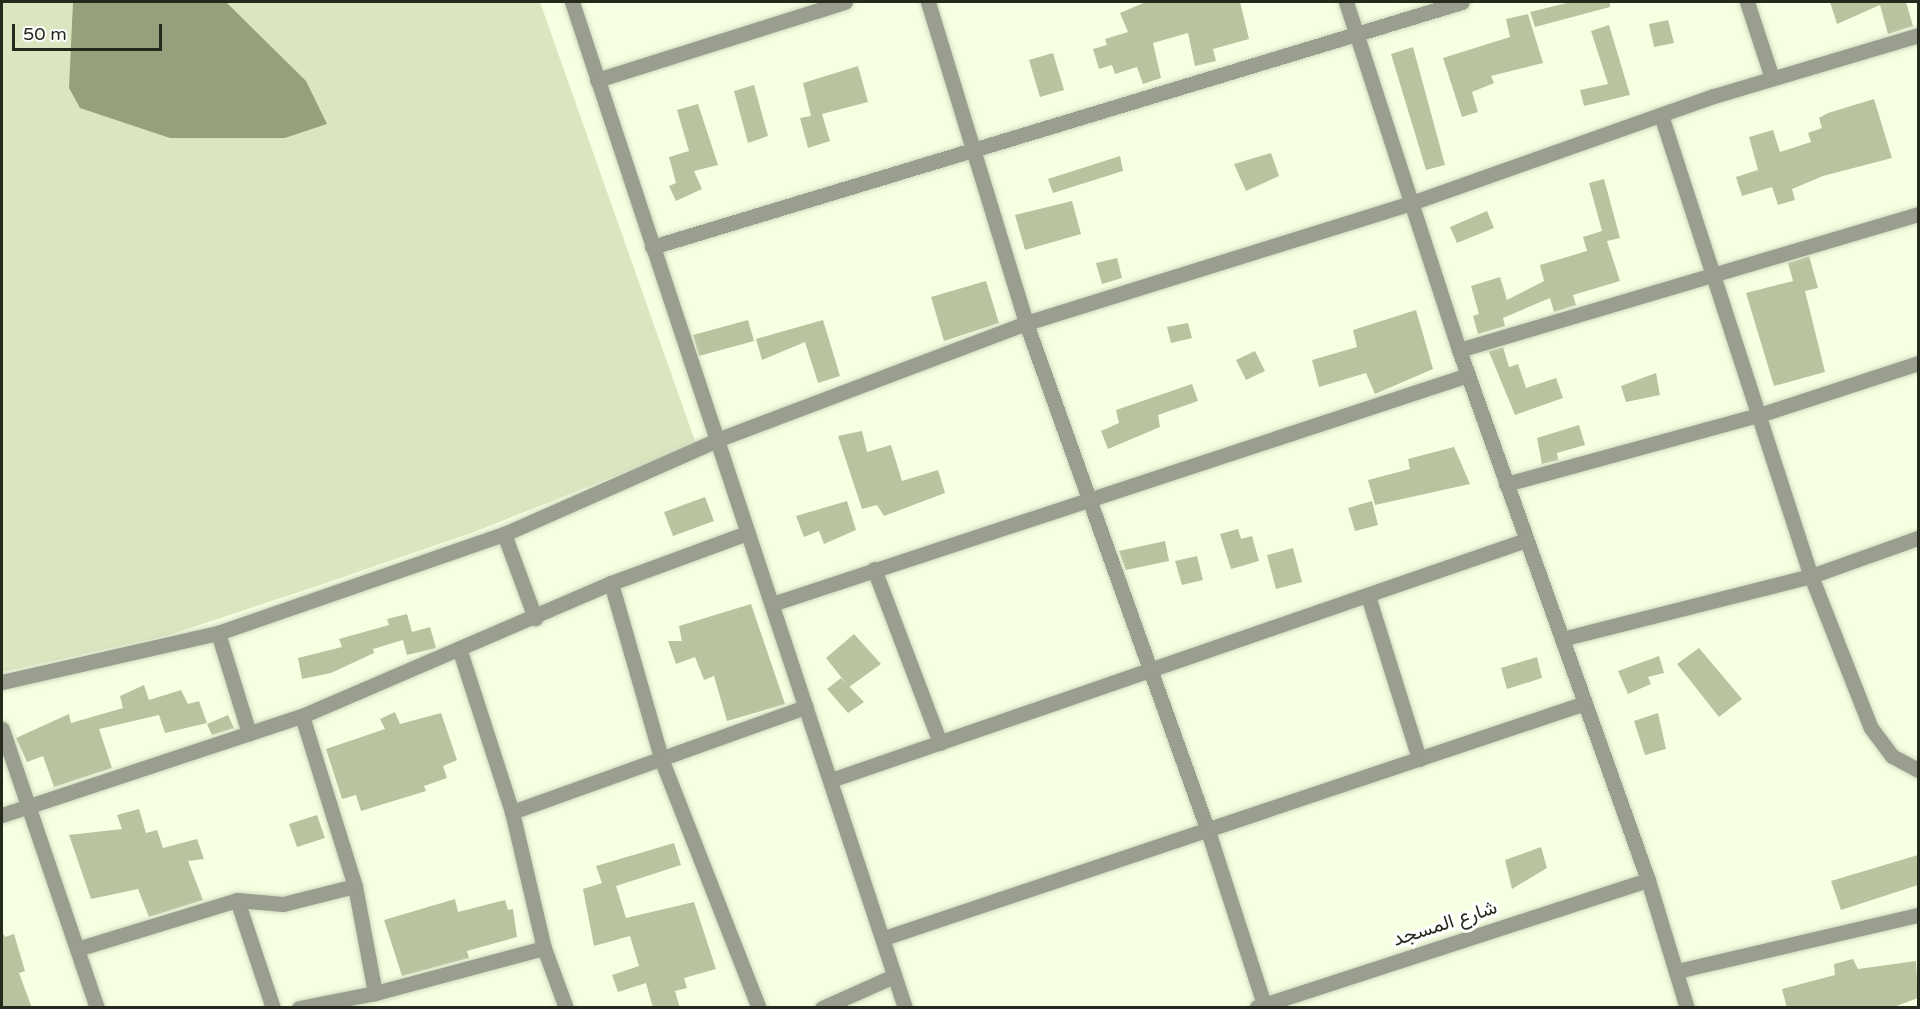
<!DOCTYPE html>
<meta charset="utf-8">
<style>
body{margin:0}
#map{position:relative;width:1920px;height:1009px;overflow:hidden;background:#f6ffe1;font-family:"Varela Round",Vazirmatn,sans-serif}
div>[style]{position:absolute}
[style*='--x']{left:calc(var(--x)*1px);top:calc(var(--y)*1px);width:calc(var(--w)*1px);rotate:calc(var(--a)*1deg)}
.green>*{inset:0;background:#dbe6c0}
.water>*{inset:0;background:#96a07d}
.building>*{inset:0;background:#bac3a0}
.roads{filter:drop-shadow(0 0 2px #d1d9be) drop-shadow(0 0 2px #d1d9be)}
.minor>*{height:15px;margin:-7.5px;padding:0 7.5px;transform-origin:7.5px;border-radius:7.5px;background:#9a9e8f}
span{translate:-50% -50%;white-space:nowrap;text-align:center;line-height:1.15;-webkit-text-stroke:6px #fff;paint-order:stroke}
.street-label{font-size:20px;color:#262a1c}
.frame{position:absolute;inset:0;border:3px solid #262a1c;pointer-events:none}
.scale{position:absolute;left:12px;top:24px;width:150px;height:27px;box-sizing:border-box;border:3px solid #262a1c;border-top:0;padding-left:8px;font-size:18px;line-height:21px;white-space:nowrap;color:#262a1c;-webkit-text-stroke:4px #fff;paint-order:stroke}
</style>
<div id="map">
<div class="green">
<div style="clip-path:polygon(2px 2px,73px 2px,75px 23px,170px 138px,285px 138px,327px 124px,226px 2px,540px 2px,696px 444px,474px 532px,314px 587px,166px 636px,2px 672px)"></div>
</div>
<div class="water">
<div style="clip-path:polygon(73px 2px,226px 2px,306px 81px,327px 124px,285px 138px,170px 138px,80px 108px,69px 88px)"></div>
</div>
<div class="building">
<div style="clip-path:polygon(1146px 2px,1240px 2px,1249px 39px,1213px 49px,1216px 61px,1195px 66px,1188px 33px,1153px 43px,1161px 78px,1143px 84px,1137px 67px,1115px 74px,1112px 65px,1099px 69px,1093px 49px,1107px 45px,1105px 39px,1128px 32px,1120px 13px)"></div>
<div style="clip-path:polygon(1571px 2px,1610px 2px,1610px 7px,1535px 27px,1530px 12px)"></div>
<div style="clip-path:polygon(1830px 2px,1906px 2px,1913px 26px,1888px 34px,1880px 5px,1837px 24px)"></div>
<div style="clip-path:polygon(1528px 14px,1543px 63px,1491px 76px,1494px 83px,1472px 92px,1478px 112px,1462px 117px,1443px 58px,1510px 37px,1506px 19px)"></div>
<div style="clip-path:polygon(1668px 20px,1674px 43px,1654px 47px,1649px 24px)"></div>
<div style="clip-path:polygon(1609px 25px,1630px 95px,1584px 106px,1580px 90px,1608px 84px,1591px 31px)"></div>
<div style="clip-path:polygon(1413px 47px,1445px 165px,1426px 170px,1391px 54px)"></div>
<div style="clip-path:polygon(1053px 53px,1064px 90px,1040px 97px,1029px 60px)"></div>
<div style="clip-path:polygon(858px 66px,868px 102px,822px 114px,830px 141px,808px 148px,800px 118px,811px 116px,803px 83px)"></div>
<div style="clip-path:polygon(754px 85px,768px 136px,748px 143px,734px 91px)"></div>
<div style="clip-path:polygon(1874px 99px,1892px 158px,1823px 176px,1792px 189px,1795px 200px,1778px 205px,1772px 187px,1742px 196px,1736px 177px,1758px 170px,1749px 137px,1773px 130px,1780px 152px,1811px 142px,1808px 133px,1822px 128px,1819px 118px,1828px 113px)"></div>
<div style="clip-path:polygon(698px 104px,718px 165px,694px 171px,702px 189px,676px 201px,669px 186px,676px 183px,669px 157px,689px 151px,677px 110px)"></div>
<div style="clip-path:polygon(1271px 153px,1279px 176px,1246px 191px,1234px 164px)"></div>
<div style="clip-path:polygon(1120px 156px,1123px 171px,1053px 193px,1048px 179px)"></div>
<div style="clip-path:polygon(1604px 179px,1620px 238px,1607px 241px,1620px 281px,1573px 295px,1576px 305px,1554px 312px,1550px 298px,1503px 318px,1505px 326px,1478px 334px,1473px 316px,1479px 314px,1471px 286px,1500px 277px,1507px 300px,1544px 281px,1540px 265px,1587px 251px,1583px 237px,1602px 231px,1589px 183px)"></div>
<div style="clip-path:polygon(1072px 201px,1081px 234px,1025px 250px,1015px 215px)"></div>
<div style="clip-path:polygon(1487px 211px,1494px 228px,1457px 243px,1450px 227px)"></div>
<div style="clip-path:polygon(1809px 256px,1818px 288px,1805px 291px,1825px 372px,1774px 386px,1746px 293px,1793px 281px,1788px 263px)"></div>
<div style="clip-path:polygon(1117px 258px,1122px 278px,1102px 284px,1096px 263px)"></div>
<div style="clip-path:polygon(986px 281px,999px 323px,944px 341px,931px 297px)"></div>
<div style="clip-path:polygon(1416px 310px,1433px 369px,1375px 394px,1366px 373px,1319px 387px,1312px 360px,1357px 347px,1353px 330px)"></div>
<div style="clip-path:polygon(748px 320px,754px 341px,699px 356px,693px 335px)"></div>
<div style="clip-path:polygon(823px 320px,840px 376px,818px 383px,805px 342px,762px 360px,756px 339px)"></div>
<div style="clip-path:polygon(1188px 323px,1192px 338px,1171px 343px,1167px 327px)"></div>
<div style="clip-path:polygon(1503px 347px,1509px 367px,1518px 364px,1526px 388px,1556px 378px,1563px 398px,1515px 415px,1489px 352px,1483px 353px)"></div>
<div style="clip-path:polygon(1255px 351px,1265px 371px,1246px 380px,1236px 360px)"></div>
<div style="clip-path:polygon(1656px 373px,1660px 395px,1626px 402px,1621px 386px)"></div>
<div style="clip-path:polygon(1192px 384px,1198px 401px,1158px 415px,1160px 427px,1108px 449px,1101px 431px,1119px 423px,1116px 410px)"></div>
<div style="clip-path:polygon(1579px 425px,1585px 445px,1557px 453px,1558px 460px,1542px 464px,1537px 438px)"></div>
<div style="clip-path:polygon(862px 431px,867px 452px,891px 445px,902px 481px,938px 470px,945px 493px,884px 516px,877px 505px,862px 509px,838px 436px)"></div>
<div style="clip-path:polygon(1454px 447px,1470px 484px,1375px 505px,1368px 480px,1410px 469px,1408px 459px)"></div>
<div style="clip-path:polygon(705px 497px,714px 521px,673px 536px,664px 512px)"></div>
<div style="clip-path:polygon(847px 501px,856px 530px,824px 544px,819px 531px,804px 537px,796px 516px)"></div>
<div style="clip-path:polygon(1372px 501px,1378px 525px,1355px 531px,1348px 508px)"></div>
<div style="clip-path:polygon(1238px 529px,1241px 539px,1252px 536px,1259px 561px,1231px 569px,1220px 534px)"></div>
<div style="clip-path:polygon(1165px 541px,1169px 561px,1126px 570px,1119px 551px)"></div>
<div style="clip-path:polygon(1293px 548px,1302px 582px,1276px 589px,1267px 555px)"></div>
<div style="clip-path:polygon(1197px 556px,1203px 580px,1182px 585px,1175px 561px)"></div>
<div style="clip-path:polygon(751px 604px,785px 704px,727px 721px,714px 676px,704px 680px,695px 657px,676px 664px,668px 641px,682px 641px,679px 626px)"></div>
<div style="clip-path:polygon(407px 614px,412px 632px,430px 627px,436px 648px,407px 655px,403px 640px,373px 649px,374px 653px,331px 673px,302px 679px,298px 658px,342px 647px,339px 639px,389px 625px,387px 619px)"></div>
<div style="clip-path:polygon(854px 634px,881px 664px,849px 687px,826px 658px)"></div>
<div style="clip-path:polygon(1699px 648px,1742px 699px,1719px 717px,1677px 664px)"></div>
<div style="clip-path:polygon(1659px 656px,1664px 673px,1648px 677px,1651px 684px,1628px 694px,1618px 671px)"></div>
<div style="clip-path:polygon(1537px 657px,1542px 678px,1507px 689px,1501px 668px)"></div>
<div style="clip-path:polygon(841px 678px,864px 702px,848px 713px,827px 689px)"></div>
<div style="clip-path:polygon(144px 685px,149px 700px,181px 690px,188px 704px,199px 701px,207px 723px,165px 733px,159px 715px,99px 729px,112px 768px,54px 787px,43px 756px,27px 762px,16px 738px,69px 714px,71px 723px,123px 708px,120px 696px)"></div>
<div style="clip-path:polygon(395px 712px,400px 724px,441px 713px,457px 760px,443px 766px,447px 778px,424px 786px,426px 791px,361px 811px,356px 795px,342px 799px,326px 749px,385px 729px,380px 719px)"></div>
<div style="clip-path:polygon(1658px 713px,1666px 749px,1645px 755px,1634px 721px)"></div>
<div style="clip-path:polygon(228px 715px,234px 728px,212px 735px,207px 724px)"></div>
<div style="clip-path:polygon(139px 809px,146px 833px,157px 830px,163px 848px,197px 839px,204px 859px,188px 861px,203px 900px,149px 917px,138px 889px,91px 899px,69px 835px,122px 829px,117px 815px)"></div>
<div style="clip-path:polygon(317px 815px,325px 838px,297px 847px,289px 824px)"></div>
<div style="clip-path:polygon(674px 843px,681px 865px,616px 886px,626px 918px,694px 902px,716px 969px,684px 978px,687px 988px,675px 991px,680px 1008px,653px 1008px,646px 983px,618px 992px,612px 975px,639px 966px,630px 936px,594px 946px,583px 889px,602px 883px,596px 866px)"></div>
<div style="clip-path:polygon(1541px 847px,1547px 868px,1512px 889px,1505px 860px)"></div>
<div style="clip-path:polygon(1918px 855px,1918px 885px,1841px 910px,1831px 881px)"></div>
<div style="clip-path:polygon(455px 899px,458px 912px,505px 900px,508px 910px,513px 909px,517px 937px,467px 951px,469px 958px,402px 976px,384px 920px)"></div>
<div style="clip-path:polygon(2px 932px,5px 937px,14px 934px,25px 971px,19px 973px,32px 1008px,2px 1008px)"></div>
<div style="clip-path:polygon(1853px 959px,1858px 969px,1916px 961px,1918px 998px,1891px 1008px,1787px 1008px,1782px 989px,1835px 975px,1834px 964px)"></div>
</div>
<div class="roads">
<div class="minor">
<div style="--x:572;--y:2;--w:1060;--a:71.68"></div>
<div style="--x:928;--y:2;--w:336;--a:73"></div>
<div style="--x:1026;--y:323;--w:540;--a:70.29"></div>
<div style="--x:1208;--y:831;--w:186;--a:72.1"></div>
<div style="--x:1346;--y:2;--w:366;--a:72"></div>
<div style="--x:1459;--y:350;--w:563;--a:70.37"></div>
<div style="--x:1648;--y:880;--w:134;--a:73.1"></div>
<div style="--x:1747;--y:2;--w:80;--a:71.8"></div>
<div style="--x:597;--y:80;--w:260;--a:-17.5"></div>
<div style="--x:1661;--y:115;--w:485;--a:72"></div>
<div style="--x:1811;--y:576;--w:163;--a:68.5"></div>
<div style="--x:1871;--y:728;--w:35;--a:53"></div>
<div style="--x:1892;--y:756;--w:30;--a:28"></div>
<div style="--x:652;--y:247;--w:846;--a:-16.83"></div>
<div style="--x:1459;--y:350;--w:479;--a:-16.5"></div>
<div style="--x:1506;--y:484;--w:262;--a:-15.3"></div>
<div style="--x:1759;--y:415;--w:167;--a:-18.1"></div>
<div style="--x:504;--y:534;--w:90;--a:69.7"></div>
<div style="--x:874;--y:569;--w:186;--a:69.2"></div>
<div style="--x:611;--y:583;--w:185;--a:74"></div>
<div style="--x:662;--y:761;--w:265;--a:68.6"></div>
<div style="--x:1368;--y:596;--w:171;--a:72.6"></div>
<div style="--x:772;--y:604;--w:733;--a:-18.21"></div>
<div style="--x:218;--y:633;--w:105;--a:72.8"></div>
<div style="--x:1562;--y:639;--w:257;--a:-14.2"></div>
<div style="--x:1811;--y:576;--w:114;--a:-19.6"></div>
<div style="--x:460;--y:651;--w:169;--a:72.1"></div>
<div style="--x:512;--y:812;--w:140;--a:76.8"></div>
<div style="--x:544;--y:948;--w:64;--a:69.9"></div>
<div style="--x:2;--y:682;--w:221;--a:-12.8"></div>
<div style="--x:218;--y:633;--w:303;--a:-19.1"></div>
<div style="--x:504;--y:534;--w:235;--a:-23.8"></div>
<div style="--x:719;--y:439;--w:328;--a:-20.7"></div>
<div style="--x:1026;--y:323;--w:406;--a:-17.3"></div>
<div style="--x:1414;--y:202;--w:318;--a:-19.5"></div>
<div style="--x:1714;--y:96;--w:213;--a:-16.6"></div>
<div style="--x:302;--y:716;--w:178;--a:72.7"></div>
<div style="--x:355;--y:886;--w:109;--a:79.4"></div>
<div style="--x:2;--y:729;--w:295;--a:71.2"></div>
<div style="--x:831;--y:780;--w:735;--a:-19.05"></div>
<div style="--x:512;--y:812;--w:312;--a:-19.7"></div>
<div style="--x:2;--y:815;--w:316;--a:-18.3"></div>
<div style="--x:302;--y:716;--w:336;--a:-23.3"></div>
<div style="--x:611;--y:583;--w:145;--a:-20.2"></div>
<div style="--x:237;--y:900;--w:114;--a:71.6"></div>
<div style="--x:884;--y:938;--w:739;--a:-18.53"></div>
<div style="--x:77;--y:949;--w:167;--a:-17"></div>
<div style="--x:237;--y:900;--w:46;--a:5"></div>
<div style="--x:283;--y:904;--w:74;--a:-14"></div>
<div style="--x:1677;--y:971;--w:247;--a:-13.1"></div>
<div style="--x:1257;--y:1007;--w:411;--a:-18"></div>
<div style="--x:299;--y:1008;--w:77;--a:-11.2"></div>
<div style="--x:375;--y:993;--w:175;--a:-14.9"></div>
<div style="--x:822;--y:1008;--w:79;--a:-24"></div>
</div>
</div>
<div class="street-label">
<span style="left:1445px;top:924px;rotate:-18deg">شارع المسجد</span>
</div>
<div class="frame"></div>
<div class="scale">50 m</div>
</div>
